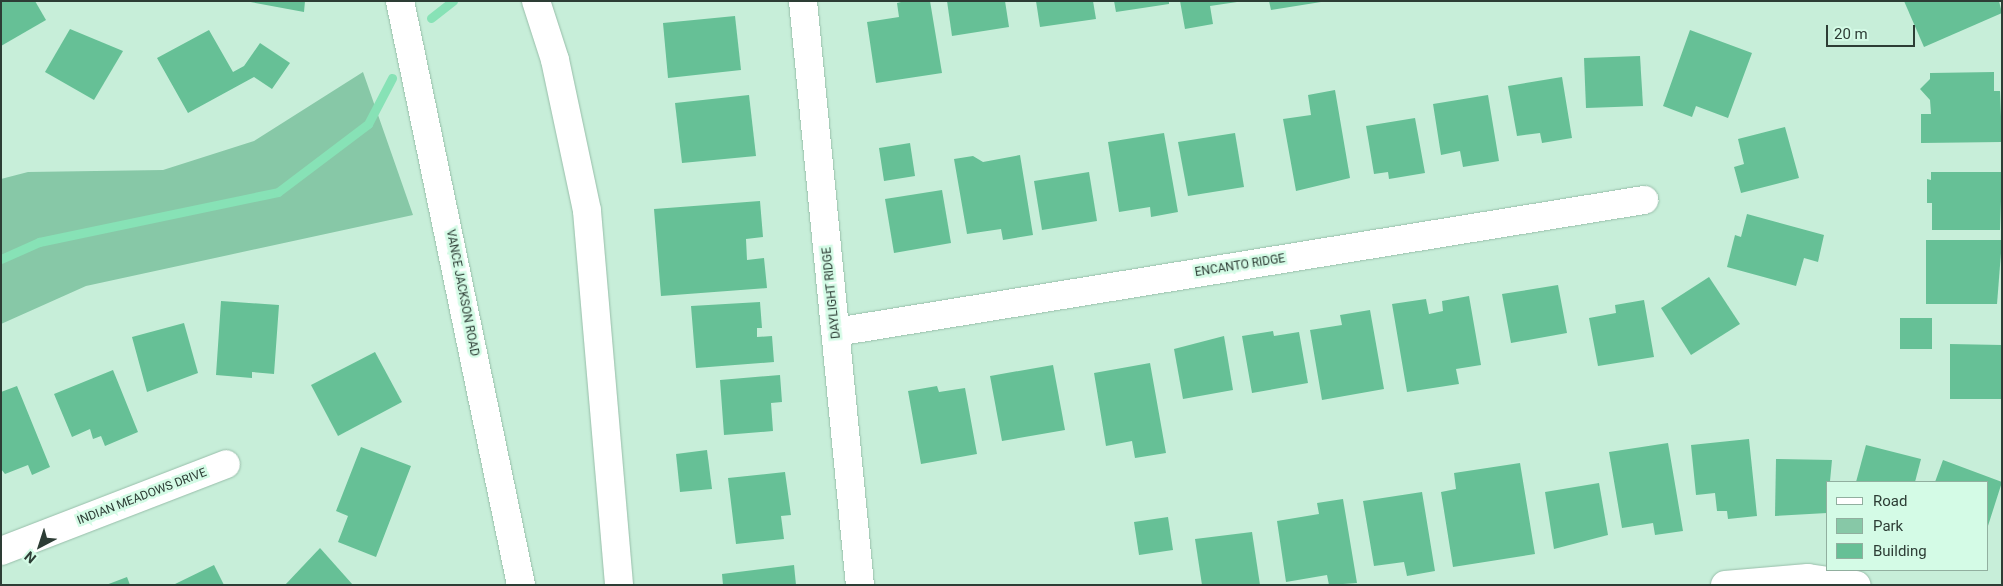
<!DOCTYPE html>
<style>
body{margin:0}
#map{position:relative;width:2003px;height:586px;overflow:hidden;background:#c7eed9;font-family:Roboto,sans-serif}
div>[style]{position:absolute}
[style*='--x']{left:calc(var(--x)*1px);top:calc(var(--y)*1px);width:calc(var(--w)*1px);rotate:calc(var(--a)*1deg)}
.green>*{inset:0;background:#87c8a7}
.stream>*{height:9px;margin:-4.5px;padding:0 4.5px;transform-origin:4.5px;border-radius:4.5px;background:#87e2b6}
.building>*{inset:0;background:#66c096}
.roads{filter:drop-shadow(0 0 1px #98beaa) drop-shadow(0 0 1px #98beaa)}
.street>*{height:28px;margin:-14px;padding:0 14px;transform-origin:14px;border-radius:14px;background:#fff}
.secondary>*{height:28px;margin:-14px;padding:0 14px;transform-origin:14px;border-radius:14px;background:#fff}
span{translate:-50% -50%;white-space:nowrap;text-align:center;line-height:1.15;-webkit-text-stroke:5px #d4fbe6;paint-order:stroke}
.street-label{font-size:12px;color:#2d3d35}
.frame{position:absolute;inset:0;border:2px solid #2d3d35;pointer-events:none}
.legend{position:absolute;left:1826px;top:481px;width:162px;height:90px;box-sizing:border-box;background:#d4fbe6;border:1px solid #91af9f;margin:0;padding:6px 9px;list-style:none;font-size:15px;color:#2d3d35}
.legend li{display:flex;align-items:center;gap:10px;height:25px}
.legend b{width:25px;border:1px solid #91af9f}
.north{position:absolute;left:15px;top:521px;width:50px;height:50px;-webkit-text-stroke:4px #d4fbe6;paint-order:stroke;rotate:220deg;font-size:14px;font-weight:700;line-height:20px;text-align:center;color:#2d3d35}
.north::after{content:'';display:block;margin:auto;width:18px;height:22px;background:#2d3d35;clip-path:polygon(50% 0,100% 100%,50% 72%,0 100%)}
.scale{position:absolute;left:1826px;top:25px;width:89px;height:22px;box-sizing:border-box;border:2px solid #2d3d35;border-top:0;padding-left:6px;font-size:15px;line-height:18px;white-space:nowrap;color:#2d3d35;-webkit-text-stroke:4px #d4fbe6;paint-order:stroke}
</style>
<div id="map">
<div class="green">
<div style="clip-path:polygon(363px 72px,413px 215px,86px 286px,1px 324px,1px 179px,28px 172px,163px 170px,254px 141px)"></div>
</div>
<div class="stream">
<div style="--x:431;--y:18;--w:28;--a:-38"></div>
<div style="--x:1;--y:259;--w:42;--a:-24.1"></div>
<div style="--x:39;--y:242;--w:244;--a:-11.8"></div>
<div style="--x:278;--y:192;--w:113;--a:-37.1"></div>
<div style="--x:368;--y:124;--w:52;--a:-62.4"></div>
</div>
<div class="building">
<div style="clip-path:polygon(1px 1px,35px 1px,46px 20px,1px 46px)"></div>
<div style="clip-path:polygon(245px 1px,305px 1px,304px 12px)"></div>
<div style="clip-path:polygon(905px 1px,930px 1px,942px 73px,876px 83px,867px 22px,899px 17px,897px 3px)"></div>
<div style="clip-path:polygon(947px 1px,1005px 1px,1009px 27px,952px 36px)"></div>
<div style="clip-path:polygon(1036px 1px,1093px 1px,1096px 19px,1040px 27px)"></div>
<div style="clip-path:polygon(1114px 1px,1169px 1px,1169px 4px,1116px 12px)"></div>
<div style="clip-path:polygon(1180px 1px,1237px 1px,1237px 2px,1210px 6px,1213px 24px,1185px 29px)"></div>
<div style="clip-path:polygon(1269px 1px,1321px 1px,1321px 2px,1271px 10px)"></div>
<div style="clip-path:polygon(1904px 1px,1999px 1px,2002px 13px,1924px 47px)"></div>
<div style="clip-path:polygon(735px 16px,741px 70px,668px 78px,663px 23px)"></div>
<div style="clip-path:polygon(70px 29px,123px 51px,94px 100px,45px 72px)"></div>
<div style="clip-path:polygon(209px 30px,233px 72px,244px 66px,260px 43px,290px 63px,272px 89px,254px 77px,188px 113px,157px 58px)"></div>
<div style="clip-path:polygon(1690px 30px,1752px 53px,1728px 118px,1696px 106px,1692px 117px,1663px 106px)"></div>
<div style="clip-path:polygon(1640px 56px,1643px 106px,1586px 108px,1584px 58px)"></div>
<div style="clip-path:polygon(1994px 72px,1994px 91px,2000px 91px,2002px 142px,1921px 143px,1921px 114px,1931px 114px,1930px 100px,1920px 89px,1930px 79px,1930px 73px)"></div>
<div style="clip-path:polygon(1562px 77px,1572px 138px,1542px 143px,1540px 133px,1517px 136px,1508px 86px)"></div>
<div style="clip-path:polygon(1335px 90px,1350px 178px,1296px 191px,1283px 119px,1311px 115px,1308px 95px)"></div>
<div style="clip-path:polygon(749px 95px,756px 156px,682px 163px,675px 103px)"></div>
<div style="clip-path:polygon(1488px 95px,1499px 161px,1463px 167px,1460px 151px,1441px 155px,1433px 104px)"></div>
<div style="clip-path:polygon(1415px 118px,1425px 173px,1389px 179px,1388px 172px,1374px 174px,1366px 126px)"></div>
<div style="clip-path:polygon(1785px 127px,1799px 178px,1741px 193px,1734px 167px,1744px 164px,1738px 139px)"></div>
<div style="clip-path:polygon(1164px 133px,1178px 212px,1151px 217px,1150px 207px,1119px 212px,1108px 142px)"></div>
<div style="clip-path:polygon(1235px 133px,1244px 187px,1188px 196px,1178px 142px)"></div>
<div style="clip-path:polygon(910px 143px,915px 176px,884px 181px,879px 148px)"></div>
<div style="clip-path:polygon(1020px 155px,1033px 235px,1003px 240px,1001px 229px,967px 234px,954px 159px,973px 156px,983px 162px)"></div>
<div style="clip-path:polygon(1089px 172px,1097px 221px,1042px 230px,1034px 181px)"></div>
<div style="clip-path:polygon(1931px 172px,2002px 172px,2000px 230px,1932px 230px,1932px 203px,1927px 203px,1927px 179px,1931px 180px)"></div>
<div style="clip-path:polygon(942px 190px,951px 243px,894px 253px,885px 199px)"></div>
<div style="clip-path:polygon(760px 201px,763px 237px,746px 239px,747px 260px,764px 258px,767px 288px,661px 296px,654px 209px)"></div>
<div style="clip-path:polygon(1747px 214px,1824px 235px,1818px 262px,1804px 258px,1796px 286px,1727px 267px,1735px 235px,1741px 237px)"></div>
<div style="clip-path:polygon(1926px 240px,2002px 240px,1997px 304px,1926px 304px)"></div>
<div style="clip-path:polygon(1709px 277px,1740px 324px,1691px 355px,1661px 308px)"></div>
<div style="clip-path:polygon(1558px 285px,1567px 333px,1511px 343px,1502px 294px)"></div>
<div style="clip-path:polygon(1469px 296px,1481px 365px,1456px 369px,1459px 384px,1407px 392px,1392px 304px,1426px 299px,1429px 314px,1443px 311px,1442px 301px)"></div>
<div style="clip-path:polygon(1644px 300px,1654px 357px,1598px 366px,1589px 318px,1616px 313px,1615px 305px)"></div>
<div style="clip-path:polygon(221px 301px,279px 305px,274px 374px,252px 372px,252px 378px,216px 375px)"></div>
<div style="clip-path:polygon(760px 302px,762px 328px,757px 328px,757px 337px,772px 336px,774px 362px,696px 368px,691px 306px)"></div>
<div style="clip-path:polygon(1370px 310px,1384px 389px,1322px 400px,1310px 330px,1342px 325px,1340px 315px)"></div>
<div style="clip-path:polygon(1900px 318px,1932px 318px,1932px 349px,1900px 349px)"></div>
<div style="clip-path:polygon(184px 323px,198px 373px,147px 392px,132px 337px)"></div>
<div style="clip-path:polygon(1273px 331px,1274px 336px,1299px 332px,1308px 383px,1252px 393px,1242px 336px)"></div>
<div style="clip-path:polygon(1224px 336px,1233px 390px,1183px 399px,1174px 349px)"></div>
<div style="clip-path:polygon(1950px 344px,2002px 345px,2002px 399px,1950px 399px)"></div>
<div style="clip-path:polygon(375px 352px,402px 402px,338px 436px,311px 385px)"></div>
<div style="clip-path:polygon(1150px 363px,1166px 453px,1135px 458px,1132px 441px,1106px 446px,1094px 373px)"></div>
<div style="clip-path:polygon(1053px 365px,1065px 430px,1002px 441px,990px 376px)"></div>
<div style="clip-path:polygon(113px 370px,138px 432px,105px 446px,101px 436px,93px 439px,90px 429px,72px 437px,54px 394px)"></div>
<div style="clip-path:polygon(780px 375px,782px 402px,771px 403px,773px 431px,724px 435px,720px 380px)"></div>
<div style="clip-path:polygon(17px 386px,50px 467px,32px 475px,28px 465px,5px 474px,1px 469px,1px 392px)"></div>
<div style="clip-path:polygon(937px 386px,939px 392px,965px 388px,977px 454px,921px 464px,908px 391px)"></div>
<div style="clip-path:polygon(1749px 439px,1757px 516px,1728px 519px,1727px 511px,1717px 511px,1715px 493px,1696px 495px,1691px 445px)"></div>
<div style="clip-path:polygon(1668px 443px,1683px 531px,1655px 535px,1653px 523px,1622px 528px,1609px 452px)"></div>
<div style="clip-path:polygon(1866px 445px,1921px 459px,1915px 482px,1856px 482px)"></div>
<div style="clip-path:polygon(361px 447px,411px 466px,376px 557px,338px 542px,348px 516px,336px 511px)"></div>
<div style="clip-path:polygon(707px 450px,712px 489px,680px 492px,676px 454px)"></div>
<div style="clip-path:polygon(1776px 459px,1832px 460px,1827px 513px,1775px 516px)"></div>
<div style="clip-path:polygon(1943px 460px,2002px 482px,1987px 529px,1987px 482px,1935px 482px)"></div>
<div style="clip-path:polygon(1520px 463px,1535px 554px,1453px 567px,1441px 492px,1456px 489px,1454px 473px)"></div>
<div style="clip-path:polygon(785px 472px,791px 515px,781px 516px,784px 539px,736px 544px,728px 478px)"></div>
<div style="clip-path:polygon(1599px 483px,1608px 535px,1554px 549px,1545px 492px)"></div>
<div style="clip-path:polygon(1422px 492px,1435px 571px,1407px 576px,1404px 562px,1374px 566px,1363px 501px)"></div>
<div style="clip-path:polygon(1343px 499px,1357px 583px,1329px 585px,1327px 575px,1286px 582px,1277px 521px,1319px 514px,1317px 503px)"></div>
<div style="clip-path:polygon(1168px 517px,1173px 550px,1139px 555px,1134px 522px)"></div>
<div style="clip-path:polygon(1252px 532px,1260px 585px,1202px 585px,1195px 539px)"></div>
<div style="clip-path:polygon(320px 548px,353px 585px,285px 585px)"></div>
<div style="clip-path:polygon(214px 565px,224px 585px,173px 585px)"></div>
<div style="clip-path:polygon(794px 565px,796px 585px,723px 585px,722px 574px)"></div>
<div style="clip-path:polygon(127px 577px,130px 585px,106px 585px)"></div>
</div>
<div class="roads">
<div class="street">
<div style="--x:803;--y:1;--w:587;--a:84.43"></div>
<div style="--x:836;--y:332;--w:819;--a:-9.28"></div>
<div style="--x:1;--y:551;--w:241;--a:-21.1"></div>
<div style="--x:1725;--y:585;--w:83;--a:-4.8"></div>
<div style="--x:1808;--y:578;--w:49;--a:8.3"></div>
</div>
<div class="secondary">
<div style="--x:400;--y:1;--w:596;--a:78.29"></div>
<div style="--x:536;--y:1;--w:62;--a:72.1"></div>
<div style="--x:555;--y:60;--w:154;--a:78"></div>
<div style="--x:587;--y:211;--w:375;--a:85.1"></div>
</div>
</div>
<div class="street-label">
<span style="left:1240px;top:266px;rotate:-9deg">ENCANTO RIDGE</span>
<span style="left:462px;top:293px;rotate:79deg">VANCE JACKSON ROAD</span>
<span style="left:832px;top:293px;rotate:-96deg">DAYLIGHT RIDGE</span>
<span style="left:142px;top:497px;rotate:-21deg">INDIAN MEADOWS DRIVE</span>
</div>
<div class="frame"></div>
<ul class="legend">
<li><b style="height:6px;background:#fff"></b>Road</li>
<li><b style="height:14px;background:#87c8a7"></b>Park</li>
<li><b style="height:14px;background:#66c096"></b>Building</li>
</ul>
<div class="north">N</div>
<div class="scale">20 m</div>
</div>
